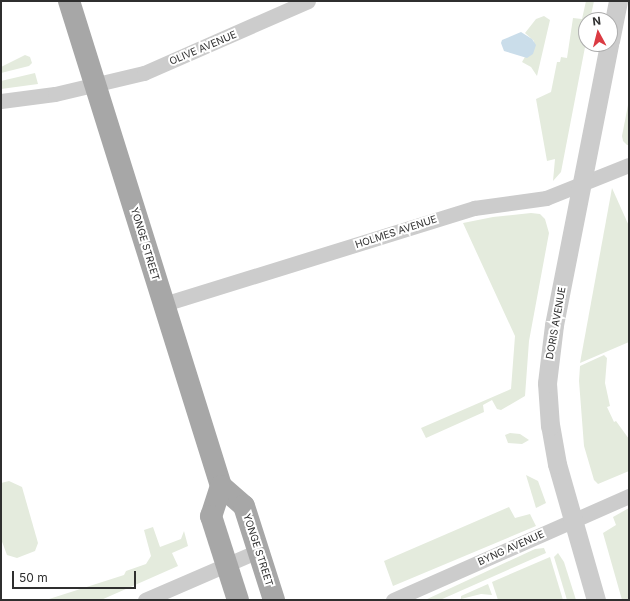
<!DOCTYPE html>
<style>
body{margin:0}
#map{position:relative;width:630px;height:601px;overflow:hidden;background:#fff;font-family:Inter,sans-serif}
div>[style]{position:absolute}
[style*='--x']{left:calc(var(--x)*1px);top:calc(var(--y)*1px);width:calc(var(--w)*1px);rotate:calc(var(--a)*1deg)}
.green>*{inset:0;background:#e4ebdd}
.water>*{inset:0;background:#caddea}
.minor>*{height:15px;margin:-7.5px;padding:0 7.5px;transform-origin:7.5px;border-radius:7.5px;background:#ccc}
.tertiary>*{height:19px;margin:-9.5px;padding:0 9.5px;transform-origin:9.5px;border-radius:9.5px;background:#ccc}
.primary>*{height:22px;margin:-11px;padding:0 11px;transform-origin:11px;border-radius:11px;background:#a7a7a7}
span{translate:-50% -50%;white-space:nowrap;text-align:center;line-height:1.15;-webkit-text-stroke:4px #fff;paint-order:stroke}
.street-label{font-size:10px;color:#2f2f2f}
.frame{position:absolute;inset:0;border:2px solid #2f2f2f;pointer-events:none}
.north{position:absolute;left:578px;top:12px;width:40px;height:40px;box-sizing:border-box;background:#fff;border:1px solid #acacac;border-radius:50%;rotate:353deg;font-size:11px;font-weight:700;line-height:16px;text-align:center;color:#2f2f2f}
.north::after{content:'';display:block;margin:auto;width:14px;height:18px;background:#db3b43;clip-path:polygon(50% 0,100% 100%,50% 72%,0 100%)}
.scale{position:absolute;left:12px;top:571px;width:124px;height:18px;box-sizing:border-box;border:2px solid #2f2f2f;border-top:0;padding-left:5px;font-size:12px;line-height:14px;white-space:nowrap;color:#2f2f2f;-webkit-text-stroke:3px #fff;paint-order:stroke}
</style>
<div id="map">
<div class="green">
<div style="clip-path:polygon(586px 1px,594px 1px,590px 20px,586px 20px,586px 42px,561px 172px,553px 181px,555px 159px,547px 161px,536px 99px,551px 92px,557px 62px,560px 62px,561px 57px,567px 58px,573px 18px,582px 19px)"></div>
<div style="clip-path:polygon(544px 16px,550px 20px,537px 76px,531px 67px,522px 62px,534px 41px,525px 33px,536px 19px)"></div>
<div style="clip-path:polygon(25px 55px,30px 57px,32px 63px,29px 66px,1px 73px,1px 67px)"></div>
<div style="clip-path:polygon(35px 73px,38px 84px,1px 89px,1px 81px)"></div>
<div style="clip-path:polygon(629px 100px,629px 145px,627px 145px,623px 141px,622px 136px)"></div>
<div style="clip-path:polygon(612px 188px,629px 226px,629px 342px,580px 363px)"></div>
<div style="clip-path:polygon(531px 213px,540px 214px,545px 219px,549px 233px,529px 341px,525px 396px,501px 410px,497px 409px,492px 400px,483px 405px,484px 412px,426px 438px,421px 428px,511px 389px,515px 336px,463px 223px,493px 217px)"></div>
<div style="clip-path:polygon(604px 355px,607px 358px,605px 383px,610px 406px,607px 407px,614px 422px,616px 421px,629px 439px,629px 471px,598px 484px,594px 480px,584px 446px,579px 381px,580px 366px)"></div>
<div style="clip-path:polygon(510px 433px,520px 434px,529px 440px,522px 444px,508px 443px,505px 435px)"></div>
<div style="clip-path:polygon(526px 475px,538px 481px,546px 503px,536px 508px)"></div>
<div style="clip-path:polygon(9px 481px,22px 487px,38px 543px,35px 551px,17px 558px,7px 555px,1px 539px,1px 483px)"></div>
<div style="clip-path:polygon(509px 507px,515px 518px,530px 514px,536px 526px,393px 586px,384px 561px)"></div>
<div style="clip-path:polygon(629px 508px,629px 600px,622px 600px,603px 533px,616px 525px,613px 517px)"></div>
<div style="clip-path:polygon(153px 527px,160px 547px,181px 539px,184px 531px,188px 546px,172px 553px,178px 566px,101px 600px,46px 600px,124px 575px,126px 571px,146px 564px,151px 556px,144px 530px)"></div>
<div style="clip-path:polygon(544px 548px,546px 553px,440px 600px,425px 600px,535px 549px)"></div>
<div style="clip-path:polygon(558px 553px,564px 562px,576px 600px,567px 600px,554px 557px)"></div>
<div style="clip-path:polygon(550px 557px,563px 600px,498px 600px,492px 582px)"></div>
<div style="clip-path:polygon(488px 584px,492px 595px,481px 594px,461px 599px,461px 596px)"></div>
</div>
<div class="water">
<div style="clip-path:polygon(521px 32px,532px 39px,536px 45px,533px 54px,527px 58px,504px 51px,501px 43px,502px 40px)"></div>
</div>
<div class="minor">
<div style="--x:1;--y:101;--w:54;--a:-7.4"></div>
<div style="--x:55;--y:94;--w:91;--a:-13.3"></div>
<div style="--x:144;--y:73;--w:179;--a:-23.7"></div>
<div style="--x:164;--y:304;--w:325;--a:-17.2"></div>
<div style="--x:474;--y:208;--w:73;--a:-7.9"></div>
<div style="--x:546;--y:198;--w:89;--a:-21.7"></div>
<div style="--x:145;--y:600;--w:123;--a:-23.4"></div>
<div style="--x:393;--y:600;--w:258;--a:-23.8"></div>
</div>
<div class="tertiary">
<div style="--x:610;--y:41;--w:41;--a:-78.7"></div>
<div style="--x:596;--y:600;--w:141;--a:-106"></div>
<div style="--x:557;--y:464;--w:39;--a:-100"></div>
<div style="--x:550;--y:426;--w:43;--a:-94"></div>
<div style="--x:547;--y:383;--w:58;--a:-83.1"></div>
<div style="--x:554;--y:325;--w:286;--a:-78.9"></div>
</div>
<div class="primary">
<div style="--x:69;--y:1;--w:508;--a:72.6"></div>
<div style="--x:221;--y:486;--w:30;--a:41"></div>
<div style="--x:244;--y:506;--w:99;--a:72.3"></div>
<div style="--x:221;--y:486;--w:32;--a:108"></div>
<div style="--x:211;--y:516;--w:88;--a:72.2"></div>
</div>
<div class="street-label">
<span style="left:203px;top:48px;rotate:-23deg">OLIVE AVENUE</span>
<span style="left:396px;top:232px;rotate:-18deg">HOLMES AVENUE</span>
<span style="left:145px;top:244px;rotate:73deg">YONGE STREET</span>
<span style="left:556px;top:323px;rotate:-80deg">DORIS AVENUE</span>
<span style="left:511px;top:548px;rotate:-24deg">BYNG AVENUE</span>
<span style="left:258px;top:550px;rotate:72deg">YONGE STREET</span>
</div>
<div class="frame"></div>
<div class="north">N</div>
<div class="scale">50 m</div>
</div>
